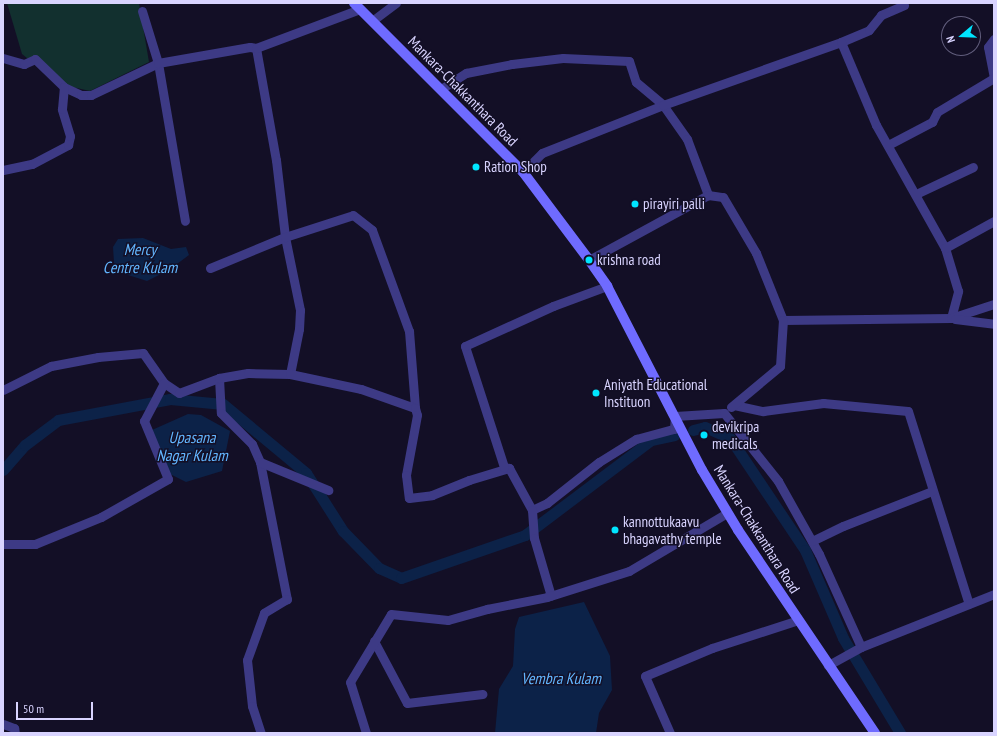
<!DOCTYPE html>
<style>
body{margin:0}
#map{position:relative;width:997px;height:736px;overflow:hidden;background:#130f26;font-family:"PT Sans Narrow",sans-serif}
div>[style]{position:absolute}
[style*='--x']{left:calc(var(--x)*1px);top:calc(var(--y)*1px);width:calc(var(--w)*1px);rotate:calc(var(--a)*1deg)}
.green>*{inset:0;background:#12302f}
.water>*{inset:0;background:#0c2248}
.canal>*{height:11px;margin:-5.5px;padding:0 5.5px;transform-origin:5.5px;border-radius:5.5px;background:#0c2248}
.street>*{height:9px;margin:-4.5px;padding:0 4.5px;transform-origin:4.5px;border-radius:4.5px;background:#3d3a85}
.secondary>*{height:10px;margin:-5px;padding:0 5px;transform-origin:5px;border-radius:5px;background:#6f6bff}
.dots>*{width:11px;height:11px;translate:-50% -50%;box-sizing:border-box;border:2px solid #130f26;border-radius:50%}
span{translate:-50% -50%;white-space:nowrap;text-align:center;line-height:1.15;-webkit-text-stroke:3px #130f26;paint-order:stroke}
.street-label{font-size:15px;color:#d9d4ff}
.poi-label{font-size:15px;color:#d9d4ff}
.left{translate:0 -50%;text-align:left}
.water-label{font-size:16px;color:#62b6ff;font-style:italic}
.frame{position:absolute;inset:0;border:4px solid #d9d4ff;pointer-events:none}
.north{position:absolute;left:941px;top:16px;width:40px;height:40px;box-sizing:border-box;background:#130f26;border:1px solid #625e7d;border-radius:50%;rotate:251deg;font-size:11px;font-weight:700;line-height:16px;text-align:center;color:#d9d4ff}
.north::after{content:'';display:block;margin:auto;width:14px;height:18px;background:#00e5ff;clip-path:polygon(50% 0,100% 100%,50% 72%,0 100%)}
.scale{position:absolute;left:16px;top:702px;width:77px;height:18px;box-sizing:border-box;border:2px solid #d9d4ff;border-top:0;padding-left:5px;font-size:12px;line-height:14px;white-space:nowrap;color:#d9d4ff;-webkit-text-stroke:3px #130f26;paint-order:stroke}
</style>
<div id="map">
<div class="green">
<div style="clip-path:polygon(7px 3px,139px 3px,149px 62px,90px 91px,59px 84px,22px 54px)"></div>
</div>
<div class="water">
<div style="clip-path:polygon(143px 238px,171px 249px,186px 247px,189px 255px,169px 270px,147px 281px,128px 275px,114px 263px,113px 247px,118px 239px)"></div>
<div style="clip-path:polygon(188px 414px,201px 415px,230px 431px,222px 471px,186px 482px,170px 474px,152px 430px)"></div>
<div style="clip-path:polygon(584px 602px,610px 656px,612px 690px,599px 713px,596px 733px,495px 733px,499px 689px,513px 666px,515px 629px,519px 617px)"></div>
</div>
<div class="canal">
<div style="--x:693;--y:430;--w:12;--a:-14"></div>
<div style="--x:705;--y:427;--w:27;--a:24"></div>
<div style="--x:730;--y:438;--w:135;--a:56.2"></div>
<div style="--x:805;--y:550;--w:96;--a:66.6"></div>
<div style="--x:843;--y:638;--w:111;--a:59"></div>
<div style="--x:3;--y:470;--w:33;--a:-49"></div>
<div style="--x:25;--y:445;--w:41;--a:-37.1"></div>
<div style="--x:58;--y:420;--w:114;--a:-10.6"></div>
<div style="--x:170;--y:399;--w:53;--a:5.4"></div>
<div style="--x:223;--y:404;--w:108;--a:39.7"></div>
<div style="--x:306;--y:473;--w:69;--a:57.5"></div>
<div style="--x:343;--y:531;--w:52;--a:45.8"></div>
<div style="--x:379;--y:568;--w:24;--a:24"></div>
<div style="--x:401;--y:578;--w:131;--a:-19.1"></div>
<div style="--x:525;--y:535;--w:158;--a:-37"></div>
<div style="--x:651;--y:440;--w:24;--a:-12"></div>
</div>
<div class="street">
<div style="--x:142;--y:11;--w:54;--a:72.9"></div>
<div style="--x:158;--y:63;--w:160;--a:80.3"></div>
<div style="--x:372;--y:21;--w:30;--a:-37"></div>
<div style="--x:994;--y:39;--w:10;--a:127"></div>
<div style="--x:988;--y:47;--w:32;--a:79"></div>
<div style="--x:256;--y:48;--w:114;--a:79.9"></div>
<div style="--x:276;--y:160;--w:78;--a:83.3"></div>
<div style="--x:285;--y:237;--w:75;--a:78.4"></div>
<div style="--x:300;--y:310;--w:19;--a:93"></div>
<div style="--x:299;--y:329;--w:46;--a:101.3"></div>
<div style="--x:3;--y:58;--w:22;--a:16"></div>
<div style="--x:24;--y:64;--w:12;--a:-24"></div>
<div style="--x:35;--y:59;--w:40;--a:44"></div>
<div style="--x:64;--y:87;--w:19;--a:25"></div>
<div style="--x:81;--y:95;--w:10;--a:0"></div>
<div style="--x:91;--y:95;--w:74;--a:-25.5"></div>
<div style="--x:158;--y:63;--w:93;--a:-9.9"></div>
<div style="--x:250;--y:47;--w:6;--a:9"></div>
<div style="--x:256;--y:48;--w:111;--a:-20.6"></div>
<div style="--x:441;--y:89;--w:30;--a:-33"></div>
<div style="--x:466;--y:73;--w:47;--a:-11.1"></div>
<div style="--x:512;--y:64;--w:51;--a:-6.7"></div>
<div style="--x:563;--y:58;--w:66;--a:2.6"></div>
<div style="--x:629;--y:61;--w:22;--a:72"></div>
<div style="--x:636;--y:82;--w:35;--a:40"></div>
<div style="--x:663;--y:105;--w:42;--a:54.8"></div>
<div style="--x:687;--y:139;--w:60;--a:69.4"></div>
<div style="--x:708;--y:195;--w:136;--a:151.4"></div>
<div style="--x:888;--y:145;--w:50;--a:-27.6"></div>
<div style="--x:932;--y:122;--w:11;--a:-63"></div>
<div style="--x:937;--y:112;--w:66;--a:-30.8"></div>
<div style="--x:3;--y:170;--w:30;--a:-12"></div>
<div style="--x:32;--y:164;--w:41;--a:-27.8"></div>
<div style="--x:68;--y:145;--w:9;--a:-77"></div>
<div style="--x:70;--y:136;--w:28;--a:-107"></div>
<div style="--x:62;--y:109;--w:22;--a:-85"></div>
<div style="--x:523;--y:172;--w:27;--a:-45"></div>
<div style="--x:542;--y:153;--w:130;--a:-21.6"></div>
<div style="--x:663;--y:105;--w:189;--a:-19.5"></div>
<div style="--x:841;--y:42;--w:30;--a:-23"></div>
<div style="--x:869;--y:30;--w:19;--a:-51"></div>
<div style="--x:881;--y:15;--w:25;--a:-23"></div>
<div style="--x:916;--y:194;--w:63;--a:-25.3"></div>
<div style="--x:708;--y:195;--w:15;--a:8"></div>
<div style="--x:723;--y:197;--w:65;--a:59.5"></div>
<div style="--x:756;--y:253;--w:72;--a:68.1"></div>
<div style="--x:783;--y:320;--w:168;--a:-0.7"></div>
<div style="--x:951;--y:318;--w:28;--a:-75"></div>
<div style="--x:958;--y:291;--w:45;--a:-106.8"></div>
<div style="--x:945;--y:248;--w:141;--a:-119.3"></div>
<div style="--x:876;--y:125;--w:90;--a:-112.9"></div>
<div style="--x:945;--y:248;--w:56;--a:-28.9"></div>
<div style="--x:210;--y:268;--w:81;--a:-22.5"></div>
<div style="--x:285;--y:237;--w:71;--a:-17.9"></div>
<div style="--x:353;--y:215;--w:24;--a:38"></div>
<div style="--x:372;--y:230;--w:108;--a:69.9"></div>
<div style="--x:409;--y:331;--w:77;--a:85.5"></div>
<div style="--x:951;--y:318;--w:45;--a:-18"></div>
<div style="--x:955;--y:319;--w:39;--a:7"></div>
<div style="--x:219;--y:378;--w:35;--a:87"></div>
<div style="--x:221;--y:413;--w:44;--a:45"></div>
<div style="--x:252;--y:444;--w:20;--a:66"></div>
<div style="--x:260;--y:462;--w:140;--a:78.9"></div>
<div style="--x:287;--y:599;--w:27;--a:149"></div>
<div style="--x:264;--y:613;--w:50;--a:109.9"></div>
<div style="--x:247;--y:660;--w:46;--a:83.8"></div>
<div style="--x:252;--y:706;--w:28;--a:72"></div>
<div style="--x:3;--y:390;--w:54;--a:-26.6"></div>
<div style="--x:51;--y:366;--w:48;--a:-10.8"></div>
<div style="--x:98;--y:357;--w:45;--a:-5.1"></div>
<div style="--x:143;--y:353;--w:37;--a:55"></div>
<div style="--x:164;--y:383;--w:18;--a:34"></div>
<div style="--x:179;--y:393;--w:43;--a:-20.6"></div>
<div style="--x:219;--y:378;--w:29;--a:-10"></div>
<div style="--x:248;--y:373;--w:42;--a:1.4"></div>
<div style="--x:290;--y:374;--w:73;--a:11.9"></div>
<div style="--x:361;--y:389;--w:57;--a:19.4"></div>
<div style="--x:415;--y:408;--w:7;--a:74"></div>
<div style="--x:417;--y:415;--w:61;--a:100.4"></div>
<div style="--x:406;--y:475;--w:23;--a:83"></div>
<div style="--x:409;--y:498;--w:23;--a:-7"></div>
<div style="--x:432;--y:495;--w:40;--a:-22"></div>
<div style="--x:469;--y:480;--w:42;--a:-16.7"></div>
<div style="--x:509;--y:468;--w:48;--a:61.3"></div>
<div style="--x:532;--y:510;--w:17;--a:-25"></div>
<div style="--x:547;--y:503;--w:66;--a:-38.3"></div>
<div style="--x:599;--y:462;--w:44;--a:-31.9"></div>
<div style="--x:636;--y:439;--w:39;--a:-15"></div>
<div style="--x:674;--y:429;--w:13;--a:-86"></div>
<div style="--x:675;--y:416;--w:49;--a:-3.5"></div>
<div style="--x:724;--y:413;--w:87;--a:51.5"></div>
<div style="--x:778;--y:481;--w:84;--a:60.7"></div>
<div style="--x:819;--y:554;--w:102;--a:65.7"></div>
<div style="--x:861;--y:647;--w:38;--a:151"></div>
<div style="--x:734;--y:405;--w:30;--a:12"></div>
<div style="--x:763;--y:411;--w:61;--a:-7.6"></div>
<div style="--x:823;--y:403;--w:85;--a:5.4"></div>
<div style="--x:908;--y:411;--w:202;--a:72.5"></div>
<div style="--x:731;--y:407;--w:64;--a:-39.9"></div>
<div style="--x:780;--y:366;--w:46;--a:-86.3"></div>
<div style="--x:260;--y:462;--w:74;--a:22.4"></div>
<div style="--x:509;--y:468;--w:5;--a:-169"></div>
<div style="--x:504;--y:467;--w:127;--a:-107.9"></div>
<div style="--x:465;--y:346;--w:97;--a:-24.4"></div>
<div style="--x:553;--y:306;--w:58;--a:-20.3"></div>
<div style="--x:532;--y:510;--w:28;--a:86"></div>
<div style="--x:534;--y:538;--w:60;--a:73.7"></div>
<div style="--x:812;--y:541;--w:34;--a:-26"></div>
<div style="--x:843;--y:526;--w:96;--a:-21.5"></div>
<div style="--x:3;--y:544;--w:32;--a:0"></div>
<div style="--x:35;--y:544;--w:71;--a:-22.2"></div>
<div style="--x:101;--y:517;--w:77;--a:-29.6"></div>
<div style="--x:168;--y:479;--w:63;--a:-112.5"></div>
<div style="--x:144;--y:421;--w:43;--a:-62.2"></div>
<div style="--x:374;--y:641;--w:70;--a:62"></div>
<div style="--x:407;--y:703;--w:76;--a:-6.8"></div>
<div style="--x:861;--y:647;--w:143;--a:-21.7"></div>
<div style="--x:3;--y:724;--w:12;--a:20"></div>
<div style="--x:14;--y:728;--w:5;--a:79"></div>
<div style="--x:366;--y:733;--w:53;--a:-107.4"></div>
<div style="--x:350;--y:682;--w:79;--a:-58.9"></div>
<div style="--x:391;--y:614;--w:57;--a:6"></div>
<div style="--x:448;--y:620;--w:41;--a:-15.8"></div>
<div style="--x:487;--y:609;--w:61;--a:-11.3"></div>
<div style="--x:547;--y:597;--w:86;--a:-17.6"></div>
<div style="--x:629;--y:571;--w:114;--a:-30.6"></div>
<div style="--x:670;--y:733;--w:62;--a:-113.7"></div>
<div style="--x:645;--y:676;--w:73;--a:-22.7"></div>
<div style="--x:712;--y:648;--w:90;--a:-18"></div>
</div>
<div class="secondary">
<div style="--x:354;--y:3;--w:239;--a:45"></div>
<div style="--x:523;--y:172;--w:110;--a:53.1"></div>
<div style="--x:589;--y:260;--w:32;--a:55"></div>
<div style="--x:607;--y:286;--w:207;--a:62.7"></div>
<div style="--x:702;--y:470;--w:70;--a:59"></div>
<div style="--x:738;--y:530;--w:245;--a:56"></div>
</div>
<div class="dots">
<div style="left:476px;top:167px;background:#00e5ff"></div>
<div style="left:635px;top:204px;background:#00e5ff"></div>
<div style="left:589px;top:260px;background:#00e5ff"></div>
<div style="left:596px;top:393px;background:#00e5ff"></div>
<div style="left:704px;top:435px;background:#00e5ff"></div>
<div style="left:615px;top:530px;background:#00e5ff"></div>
</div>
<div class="street-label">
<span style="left:463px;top:91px;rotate:45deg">Mankara-Chakkanthara Road</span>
<span style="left:757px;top:529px;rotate:58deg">Mankara-Chakkanthara Road</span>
</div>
<div class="poi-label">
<span class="left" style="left:484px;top:167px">Ration Shop</span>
<span class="left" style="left:643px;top:204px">pirayiri palli</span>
<span class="left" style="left:597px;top:260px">krishna road</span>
<span class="left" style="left:604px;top:393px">Aniyath Educational<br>Instituon</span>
<span class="left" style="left:712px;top:435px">devikripa<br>medicals</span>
<span class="left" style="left:623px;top:530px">kannottukaavu<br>bhagavathy temple</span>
</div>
<div class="water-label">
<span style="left:140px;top:258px">Mercy<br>Centre Kulam</span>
<span style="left:192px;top:446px">Upasana<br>Nagar Kulam</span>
<span style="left:561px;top:678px">Vembra Kulam</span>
</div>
<div class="frame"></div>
<div class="north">N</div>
<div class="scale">50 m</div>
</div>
